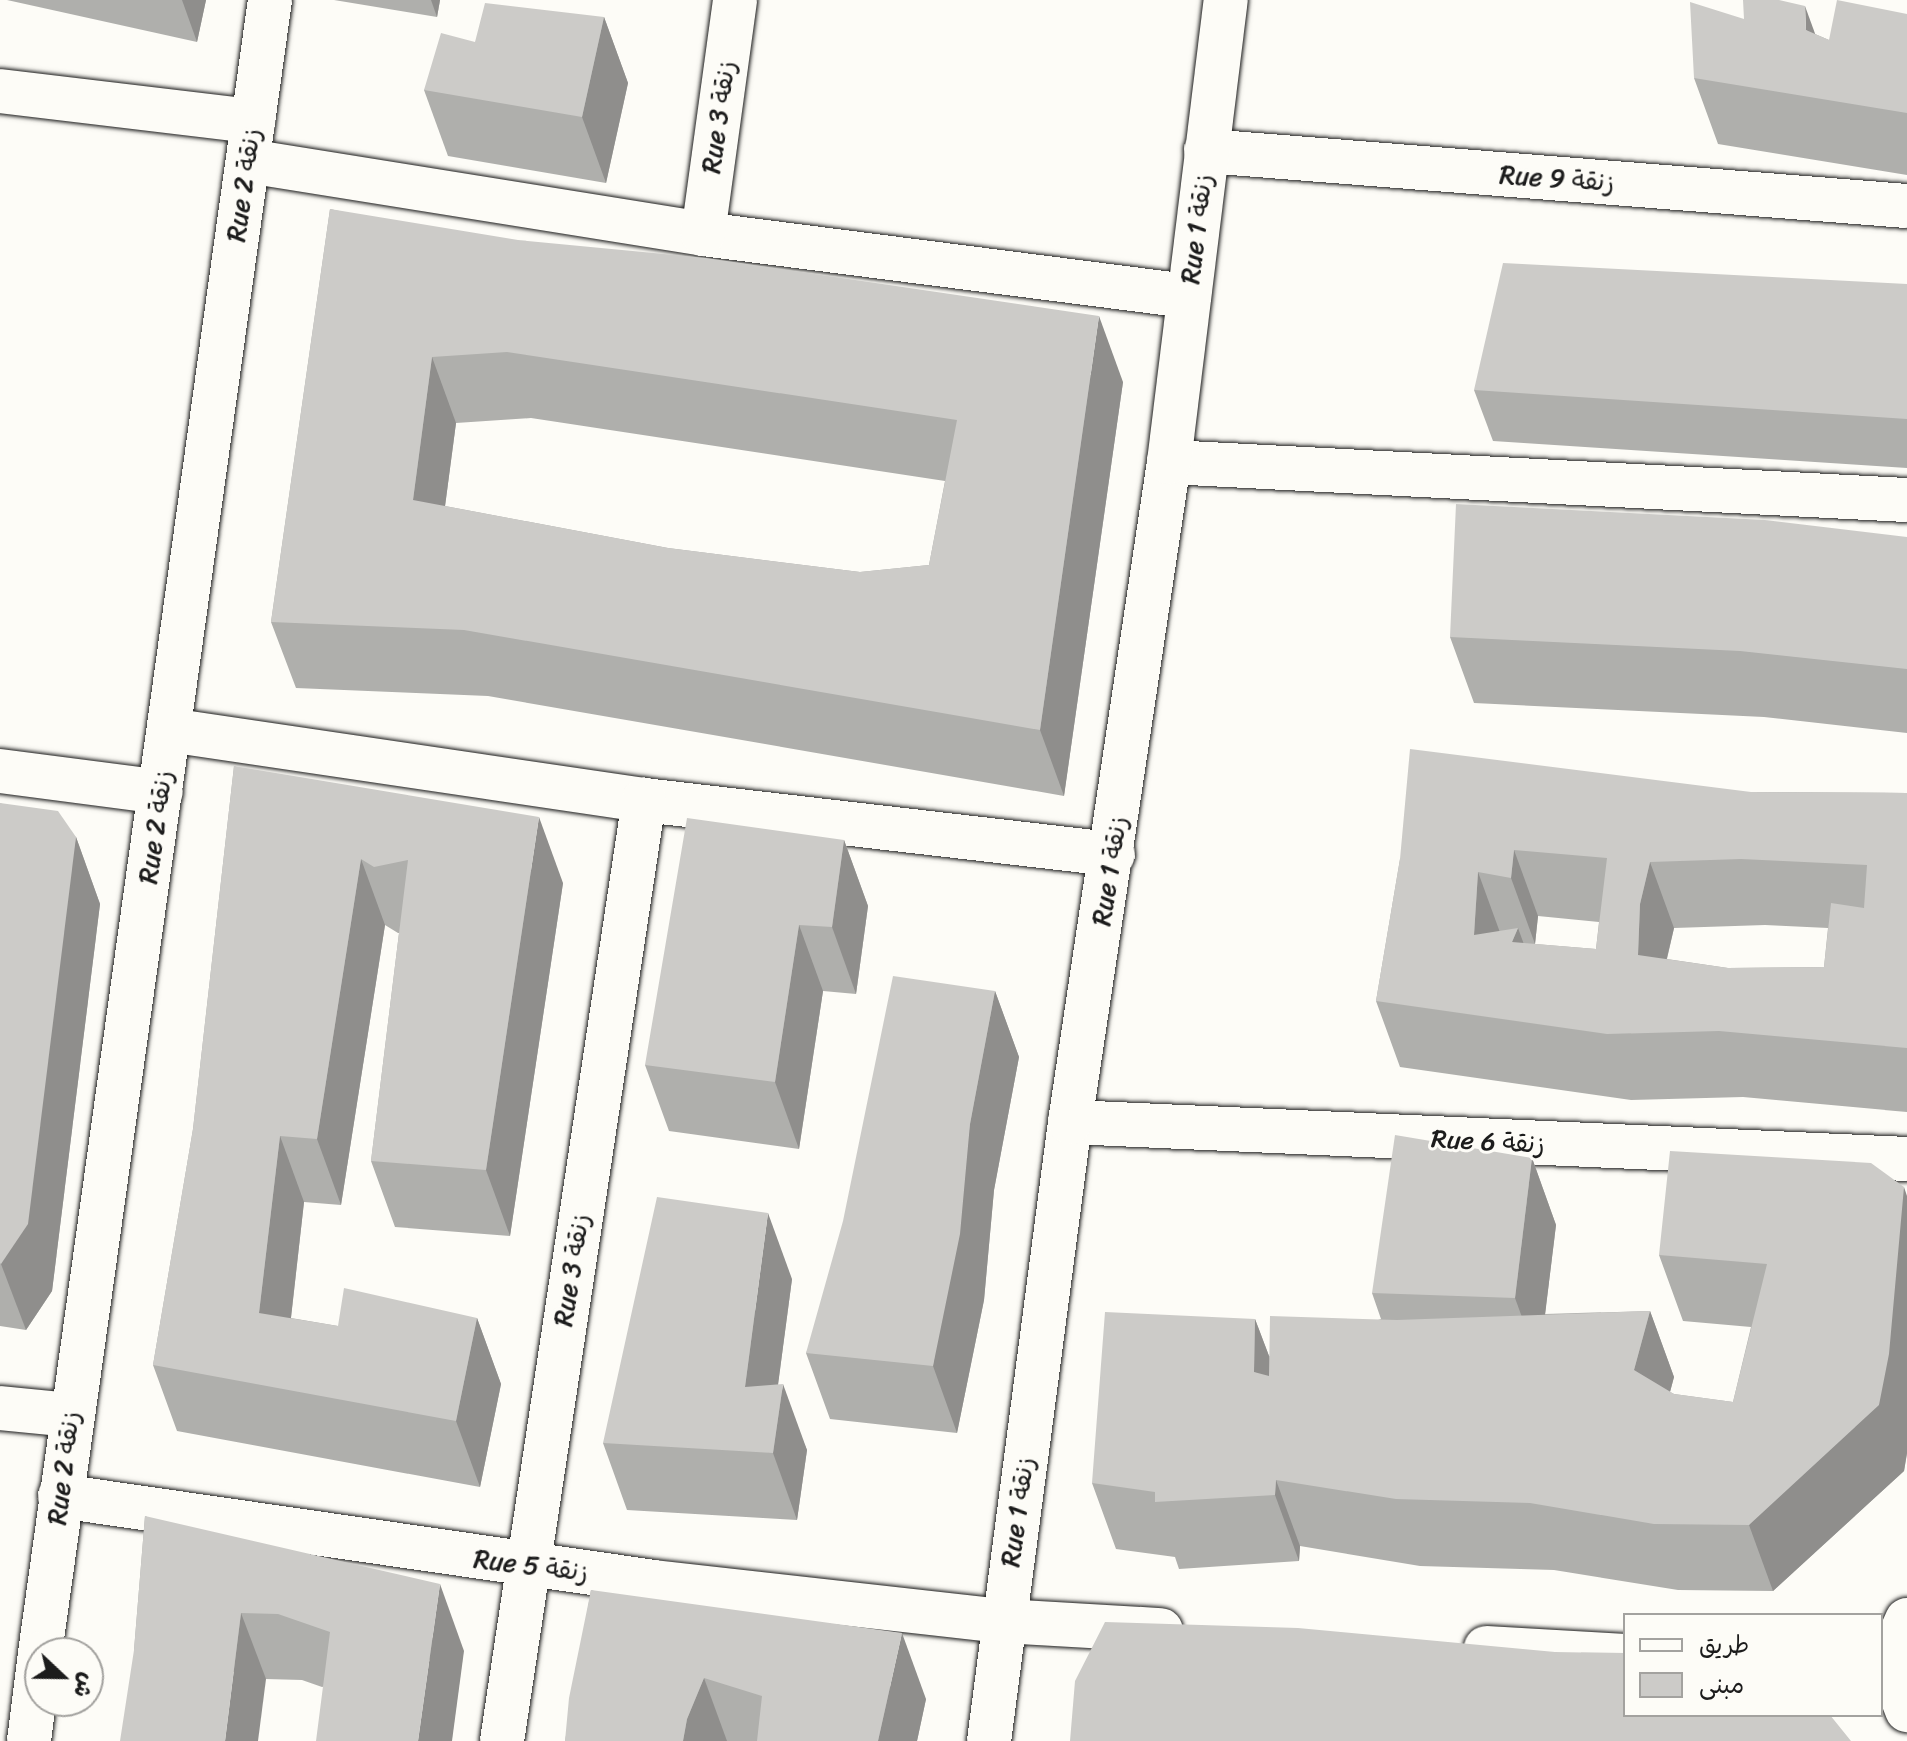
<!DOCTYPE html>
<meta charset="utf-8">
<style>
body{margin:0}
#map{position:relative;width:1907px;height:1741px;overflow:hidden;background:#fdfcf7;font-family:Sriracha,"Playpen Sans Arabic",sans-serif}
div>[style]{position:absolute}
[style*='--x']{left:calc(var(--x)*1px);top:calc(var(--y)*1px);width:calc(var(--w)*1px);rotate:calc(var(--a)*1deg)}
.roads{filter:drop-shadow(0 0 2px #1c1c1c) drop-shadow(0 0 2px #1c1c1c)}
.street>*{height:44px;margin:-22px;padding:0 22px;transform-origin:22px;border-radius:22px;background:#fdfcf7}
.wall>*{inset:0;background:#afafac}
.shaded-wall>*{inset:0;background:#8f8e8c}
.building>*{inset:0;background:#cccbc8}
span{translate:-50% -50%;white-space:nowrap;text-align:center;line-height:1.15;-webkit-text-stroke:6px #fdfcf7;paint-order:stroke}
.street-label{font-size:26px;color:#1c1c1c}
.legend{position:absolute;left:1623px;top:1613px;width:260px;height:104px;box-sizing:border-box;background:#fdfcf7;border:2px solid #a3a29f;margin:0;padding:10px 14px;list-style:none;font-size:24px;color:#1c1c1c}
.legend li{display:flex;align-items:center;gap:16px;height:40px}
.legend b{width:40px;border:2px solid #a3a29f}
.north{position:absolute;left:24px;top:1637px;width:80px;height:80px;box-sizing:border-box;background:#fdfcf7;border:2px solid #a3a29f;border-radius:50%;rotate:112deg;font-size:22px;font-weight:700;line-height:32px;text-align:center;color:#1c1c1c}
.north::after{content:'';display:block;margin:auto;width:28px;height:36px;background:#1c1c1c;clip-path:polygon(50% 0,100% 100%,50% 72%,0 100%)}
</style>
<div id="map">
<div class="roads">
<div class="street">
<div style="--x:0;--y:91;--w:255;--a:6.8"></div>
<div style="--x:1206;--y:151;--w:703;--a:4.49"></div>
<div style="--x:248;--y:161;--w:461;--a:9.1"></div>
<div style="--x:703;--y:234;--w:490;--a:7.3"></div>
<div style="--x:703;--y:234;--w:236;--a:-82.2"></div>
<div style="--x:1169;--y:462;--w:739;--a:2.95"></div>
<div style="--x:169;--y:730;--w:480;--a:8.4"></div>
<div style="--x:644;--y:800;--w:472;--a:6.6"></div>
<div style="--x:0;--y:771;--w:162;--a:7.4"></div>
<div style="--x:1070;--y:1122;--w:838;--a:2.53"></div>
<div style="--x:0;--y:1408;--w:71;--a:5.6"></div>
<div style="--x:60;--y:1496;--w:600;--a:8.24"></div>
<div style="--x:654;--y:1582;--w:351;--a:6.4"></div>
<div style="--x:1003;--y:1621;--w:158;--a:3.3"></div>
<div style="--x:1907;--y:1620;--w:34;--a:114"></div>
<div style="--x:1893;--y:1651;--w:20;--a:93"></div>
<div style="--x:1892;--y:1671;--w:42;--a:69"></div>
<div style="--x:1486;--y:1648;--w:139;--a:3.3"></div>
<div style="--x:40;--y:1653;--w:1669;--a:-82.08"></div>
<div style="--x:29;--y:1741;--w:88;--a:-82.8"></div>
<div style="--x:502;--y:1741;--w:952;--a:-81.42"></div>
<div style="--x:989;--y:1741;--w:624;--a:-82.54"></div>
<div style="--x:1070;--y:1122;--w:667;--a:-81.47"></div>
<div style="--x:1169;--y:462;--w:466;--a:-83"></div>
</div>
</div>
<div class="wall">
<div style="clip-path:polygon(7px 0,206px 0,197px 42px)"></div>
<div style="clip-path:polygon(334px 0,440px 0,437px 17px)"></div>
<div style="clip-path:polygon(1907px 14px,1907px 175px,1718px 144px,1694px 78px,1744px 19px,1815px 34px,1829px 40px)"></div>
<div style="clip-path:polygon(604px 17px,628px 83px,606px 183px,448px 156px,424px 90px,475px 42px)"></div>
<div style="clip-path:polygon(evenodd,330px 209px,1123px 382px,1064px 796px,488px 696px,296px 688px,271px 622px,330px 209px,531px 418px,945px 481px,929px 565px,860px 572px,668px 548px,445px 506px,456px 423px,531px 418px)"></div>
<div style="clip-path:polygon(1907px 284px,1907px 468px,1493px 441px,1474px 390px)"></div>
<div style="clip-path:polygon(1907px 537px,1907px 733px,1764px 717px,1474px 703px,1450px 637px)"></div>
<div style="clip-path:polygon(234px 766px,563px 883px,510px 1236px,395px 1227px,371px 1161px,399px 933px,398px 933px,385px 925px,341px 1205px,304px 1202px,291px 1318px,338px 1326px,477px 1318px,501px 1384px,480px 1487px,177px 1431px,153px 1365px,193px 1129px)"></div>
<div style="clip-path:polygon(evenodd,1751px 792px,1907px 793px,1907px 1112px,1743px 1097px,1631px 1100px,1400px 1067px,1376px 1001px,1400px 859px,1751px 792px,1538px 916px,1599px 922px,1596px 949px,1535px 944px,1538px 916px,1751px 792px,1765px 925px,1828px 928px,1824px 967px,1728px 968px,1667px 959px,1674px 928px,1765px 925px)"></div>
<div style="clip-path:polygon(0 803px,76px 837px,100px 904px,52px 1291px,26px 1330px,0 1326px)"></div>
<div style="clip-path:polygon(844px 840px,868px 906px,856px 994px,823px 991px,799px 1149px,669px 1131px,645px 1065px)"></div>
<div style="clip-path:polygon(995px 991px,1019px 1057px,994px 1190px,984px 1300px,957px 1433px,830px 1419px,806px 1353px)"></div>
<div style="clip-path:polygon(1532px 1158px,1556px 1225px,1545px 1314px,1650px 1311px,1674px 1377px,1670px 1392px,1674px 1394px,1733px 1402px,1751px 1327px,1683px 1321px,1659px 1255px,1907px 1196px,1907px 1453px,1904px 1471px,1773px 1591px,1678px 1590px,1554px 1570px,1420px 1566px,1300px 1546px,1299px 1561px,1179px 1569px,1175px 1557px,1116px 1549px,1092px 1483px,1255px 1319px,1269px 1356px,1381px 1319px,1372px 1293px)"></div>
<div style="clip-path:polygon(792px 1279px,778px 1384px,807px 1450px,797px 1520px,627px 1510px,603px 1443px)"></div>
<div style="clip-path:polygon(145px 1516px,464px 1651px,322px 1687px,302px 1680px,266px 1679px,134px 1650px)"></div>
<div style="clip-path:polygon(591px 1590px,926px 1699px,917px 1741px,565px 1741px)"></div>
</div>
<div class="shaded-wall">
<div style="clip-path:polygon(182px 0,206px 0,197px 42px)"></div>
<div style="clip-path:polygon(431px 0,440px 0,437px 17px)"></div>
<div style="clip-path:polygon(1805px 6px,1829px 72px,1806px 30px)"></div>
<div style="clip-path:polygon(604px 17px,628px 83px,606px 183px,582px 117px)"></div>
<div style="clip-path:polygon(1099px 316px,1123px 382px,1064px 796px,1040px 730px)"></div>
<div style="clip-path:polygon(432px 357px,456px 423px,437px 567px,413px 500px)"></div>
<div style="clip-path:polygon(539px 817px,563px 883px,510px 1236px,486px 1170px)"></div>
<div style="clip-path:polygon(76px 837px,100px 904px,52px 1291px,26px 1330px,1px 1264px)"></div>
<div style="clip-path:polygon(844px 840px,868px 906px,856px 994px,832px 927px)"></div>
<div style="clip-path:polygon(1514px 850px,1538px 916px,1535px 944px,1511px 878px)"></div>
<div style="clip-path:polygon(361px 859px,385px 925px,341px 1205px,317px 1139px)"></div>
<div style="clip-path:polygon(1650px 862px,1674px 928px,1664px 970px,1638px 955px,1640px 904px)"></div>
<div style="clip-path:polygon(1478px 872px,1502px 938px,1474px 935px)"></div>
<div style="clip-path:polygon(799px 925px,823px 991px,799px 1149px,775px 1082px)"></div>
<div style="clip-path:polygon(1518px 928px,1542px 994px,1512px 942px)"></div>
<div style="clip-path:polygon(995px 991px,1019px 1057px,994px 1190px,984px 1300px,957px 1433px,933px 1366px,970px 1124px)"></div>
<div style="clip-path:polygon(280px 1136px,304px 1202px,284px 1379px,259px 1313px)"></div>
<div style="clip-path:polygon(1532px 1158px,1556px 1225px,1539px 1364px,1515px 1298px)"></div>
<div style="clip-path:polygon(1904px 1187px,1907px 1196px,1907px 1453px,1904px 1471px,1773px 1591px,1749px 1525px)"></div>
<div style="clip-path:polygon(768px 1213px,792px 1279px,769px 1453px,745px 1387px)"></div>
<div style="clip-path:polygon(1650px 1311px,1674px 1377px,1658px 1436px,1634px 1370px)"></div>
<div style="clip-path:polygon(477px 1318px,501px 1384px,480px 1487px,456px 1421px)"></div>
<div style="clip-path:polygon(1255px 1319px,1280px 1385px,1254px 1372px)"></div>
<div style="clip-path:polygon(783px 1384px,807px 1450px,797px 1520px,773px 1453px)"></div>
<div style="clip-path:polygon(1276px 1480px,1300px 1546px,1299px 1561px,1275px 1495px)"></div>
<div style="clip-path:polygon(440px 1584px,464px 1651px,452px 1741px,418px 1741px)"></div>
<div style="clip-path:polygon(241px 1613px,266px 1679px,258px 1741px,225px 1741px)"></div>
<div style="clip-path:polygon(902px 1633px,926px 1699px,917px 1741px,878px 1741px)"></div>
<div style="clip-path:polygon(704px 1678px,727px 1741px,683px 1741px,687px 1719px)"></div>
</div>
<div class="building">
<div style="clip-path:polygon(1743px 0,1779px 0,1805px 6px,1806px 30px,1829px 40px,1837px 0,1907px 14px,1907px 113px,1694px 78px,1690px 2px,1744px 19px)"></div>
<div style="clip-path:polygon(485px 3px,604px 17px,582px 117px,424px 90px,441px 33px,475px 42px)"></div>
<div style="clip-path:polygon(evenodd,330px 209px,518px 240px,706px 258px,1099px 316px,1040px 730px,464px 630px,271px 622px,330px 209px,507px 352px,957px 420px,929px 565px,860px 572px,668px 548px,413px 500px,432px 357px,507px 352px)"></div>
<div style="clip-path:polygon(1503px 263px,1907px 284px,1907px 419px,1474px 390px)"></div>
<div style="clip-path:polygon(1456px 504px,1765px 520px,1907px 537px,1907px 669px,1740px 651px,1450px 637px)"></div>
<div style="clip-path:polygon(evenodd,1410px 749px,1751px 792px,1907px 793px,1907px 1048px,1719px 1031px,1607px 1034px,1376px 1001px,1400px 859px,1410px 749px,1514px 850px,1607px 858px,1596px 949px,1512px 942px,1518px 928px,1474px 935px,1478px 872px,1511px 878px,1514px 850px,1410px 749px,1741px 859px,1867px 865px,1864px 908px,1831px 903px,1824px 967px,1728px 968px,1638px 955px,1640px 904px,1650px 862px,1741px 859px)"></div>
<div style="clip-path:polygon(234px 766px,539px 817px,486px 1170px,371px 1161px,408px 860px,374px 867px,361px 859px,317px 1139px,280px 1136px,259px 1313px,338px 1326px,344px 1288px,477px 1318px,456px 1421px,153px 1365px,193px 1129px)"></div>
<div style="clip-path:polygon(0 803px,58px 811px,76px 837px,28px 1224px,1px 1264px,0 1263px)"></div>
<div style="clip-path:polygon(687px 818px,844px 840px,832px 927px,799px 925px,775px 1082px,645px 1065px)"></div>
<div style="clip-path:polygon(893px 976px,995px 991px,970px 1124px,960px 1234px,933px 1366px,806px 1353px,843px 1221px)"></div>
<div style="clip-path:polygon(1395px 1135px,1532px 1158px,1515px 1298px,1372px 1293px)"></div>
<div style="clip-path:polygon(1670px 1151px,1871px 1163px,1904px 1187px,1889px 1354px,1879px 1405px,1749px 1525px,1654px 1524px,1530px 1503px,1396px 1499px,1276px 1480px,1275px 1495px,1155px 1502px,1155px 1492px,1092px 1483px,1105px 1312px,1255px 1319px,1254px 1372px,1269px 1376px,1270px 1316px,1397px 1320px,1650px 1311px,1634px 1370px,1674px 1394px,1733px 1402px,1767px 1264px,1659px 1255px)"></div>
<div style="clip-path:polygon(657px 1197px,768px 1213px,745px 1387px,783px 1384px,773px 1453px,603px 1443px)"></div>
<div style="clip-path:polygon(145px 1516px,440px 1584px,418px 1741px,316px 1741px,330px 1632px,278px 1614px,241px 1613px,225px 1741px,120px 1741px,134px 1650px)"></div>
<div style="clip-path:polygon(591px 1590px,902px 1633px,878px 1741px,757px 1741px,762px 1696px,704px 1678px,687px 1719px,683px 1741px,565px 1741px,569px 1698px)"></div>
<div style="clip-path:polygon(1105px 1622px,1298px 1628px,1555px 1652px,1625px 1653px,1625px 1715px,1830px 1715px,1851px 1741px,1070px 1741px,1075px 1681px)"></div>
</div>
<div class="street-label">
<span style="left:719px;top:117px;rotate:-82deg">Rue 3 زنقة</span>
<span style="left:1557px;top:179px;rotate:4deg">Rue 9 زنقة</span>
<span style="left:244px;top:185px;rotate:-82deg">Rue 2 زنقة</span>
<span style="left:1197px;top:229px;rotate:-83deg">Rue 1 زنقة</span>
<span style="left:156px;top:827px;rotate:-82deg">Rue 2 زنقة</span>
<span style="left:1110px;top:871px;rotate:-81deg">Rue 1 زنقة</span>
<span style="left:1488px;top:1142px;rotate:3deg">Rue 6 زنقة</span>
<span style="left:572px;top:1270px;rotate:-81deg">Rue 3 زنقة</span>
<span style="left:64px;top:1468px;rotate:-83deg">Rue 2 زنقة</span>
<span style="left:1018px;top:1512px;rotate:-82deg">Rue 1 زنقة</span>
<span style="left:531px;top:1566px;rotate:7deg">Rue 5 زنقة</span>
</div>
<ul class="legend">
<li><b style="height:10px;background:#fdfcf7"></b>طريق</li>
<li><b style="height:22px;background:#cccbc8"></b>مبنى</li>
</ul>
<div class="north">ش</div>
</div>
